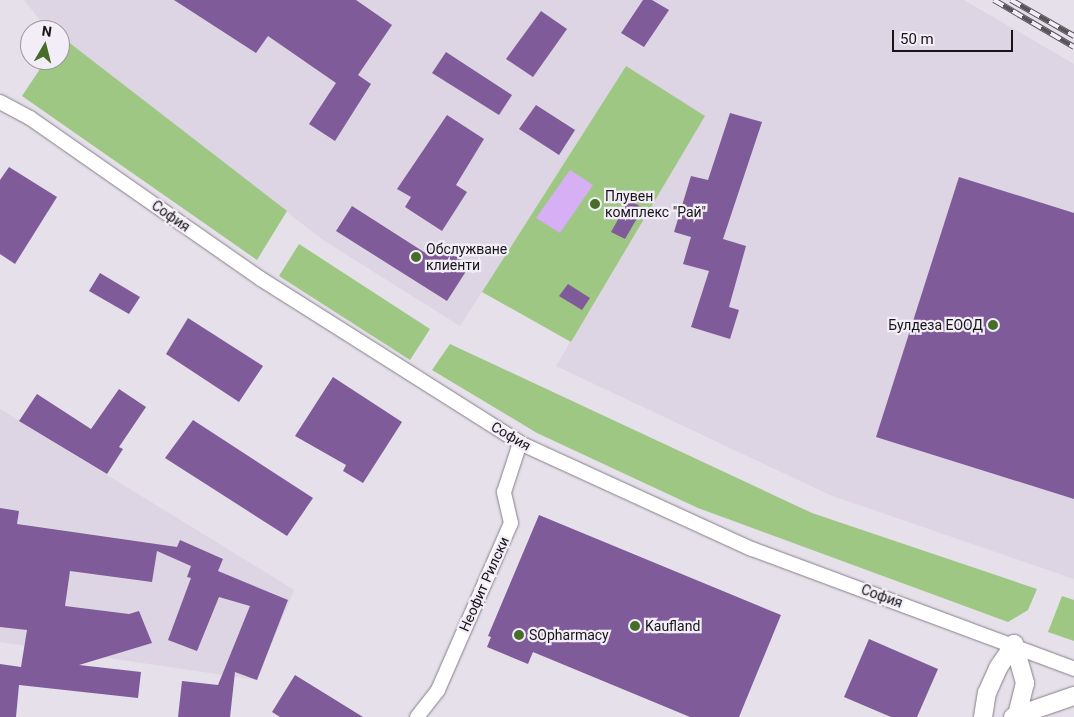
<!DOCTYPE html>
<meta charset="utf-8">
<style>
body{margin:0}
#map{position:relative;width:1074px;height:717px;overflow:hidden;background:#e5e0e9;font-family:Roboto,sans-serif}
div>[style]{position:absolute}
[style*='--x']{left:calc(var(--x)*1px);top:calc(var(--y)*1px);width:calc(var(--w)*1px);rotate:calc(var(--a)*1deg)}
.built>*{inset:0;background:#ddd4e4}
.green>*{inset:0;background:#9ec784}
.water>*{inset:0;background:#d6aff5}
.building>*{inset:0;background:#7f5b9a}
.roads{filter:drop-shadow(0 0 1px #847f88) drop-shadow(0 0 1px #847f88)}
.minor>*{height:14px;margin:-7px;padding:0 7px;transform-origin:7px;border-radius:7px;background:#fff}
.tertiary>*{height:18px;margin:-9px;padding:0 9px;transform-origin:9px;border-radius:9px;background:#fff}
.rail>*{height:5.5px;margin-top:-2.75px;transform-origin:0;background:repeating-linear-gradient(90deg,#f2edf6 0 11px,#58555a 0 22px);box-sizing:border-box;border-block:1px solid #58555a}
.dots>*{width:14px;height:14px;translate:-50% -50%;box-sizing:border-box;border:2px solid #f2edf6;border-radius:50%}
span{translate:-50% -50%;white-space:nowrap;text-align:center;line-height:1.15;-webkit-text-stroke:4.5px #f2edf6;paint-order:stroke}
.poi-label{font-size:14px;color:#171518}
.left{translate:0 -50%;text-align:left}
.right{translate:-100% -50%;text-align:right}
.street-label{font-size:14px;color:#171518}
.north{position:absolute;left:20px;top:20px;width:50px;height:50px;box-sizing:border-box;background:#f2edf6;border:1px solid #9a979d;border-radius:50%;rotate:8deg;font-size:14px;font-weight:700;line-height:20px;text-align:center;color:#171518}
.north::after{content:'';display:block;margin:auto;width:18px;height:22px;background:#476e29;clip-path:polygon(50% 0,100% 100%,50% 72%,0 100%)}
.scale{position:absolute;left:892px;top:30px;width:121px;height:22px;box-sizing:border-box;border:2px solid #171518;border-top:0;padding-left:6px;font-size:15px;line-height:18px;white-space:nowrap;color:#171518;-webkit-text-stroke:4px #f2edf6;paint-order:stroke}
</style>
<div id="map">
<div class="built">
<div style="clip-path:polygon(24px 0,964px 0,1074px 64px,1074px 579px,830px 495px,556px 366px,705px 116px,625px 67px,460px 326px,323px 240px,60px 35px,60px 30px,54px 30px,40px 20px)"></div>
<div style="clip-path:polygon(0 409px,294px 590px,257px 680px,0 642px)"></div>
</div>
<div class="green">
<div style="clip-path:polygon(62px 37px,287px 211px,257px 260px,22px 96px,46px 60px,60px 60px)"></div>
<div style="clip-path:polygon(626px 66px,705px 116px,571px 342px,482px 292px)"></div>
<div style="clip-path:polygon(299px 244px,430px 329px,410px 360px,279px 276px)"></div>
<div style="clip-path:polygon(450px 344px,812px 513px,1037px 589px,1028px 610px,1008px 622px,698px 508px,537px 433px,432px 370px)"></div>
<div style="clip-path:polygon(1062px 596px,1074px 600px,1074px 641px,1048px 632px)"></div>
</div>
<div class="water">
<div style="clip-path:polygon(570px 170px,593px 185px,560px 233px,536px 218px)"></div>
</div>
<div class="building">
<div style="clip-path:polygon(174px 0,356px 0,392px 25px,358px 75px,371px 84px,335px 141px,309px 124px,336px 83px,268px 36px,256px 53px)"></div>
<div style="clip-path:polygon(643px 0,652px 0,669px 10px,644px 47px,621px 33px)"></div>
<div style="clip-path:polygon(541px 11px,567px 29px,533px 77px,506px 59px)"></div>
<div style="clip-path:polygon(446px 52px,512px 95px,499px 115px,432px 73px)"></div>
<div style="clip-path:polygon(536px 105px,575px 130px,559px 155px,519px 129px)"></div>
<div style="clip-path:polygon(730px 113px,762px 122px,723px 239px,746px 246px,729px 307px,739px 310px,730px 339px,691px 327px,709px 271px,683px 264px,691px 237px,674px 232px,691px 176px,708px 180px)"></div>
<div style="clip-path:polygon(447px 115px,484px 139px,456px 185px,467px 192px,442px 231px,405px 207px,411px 197px,397px 189px)"></div>
<div style="clip-path:polygon(9px 167px,57px 197px,15px 264px,0 254px,0 180px)"></div>
<div style="clip-path:polygon(959px 177px,1074px 213px,1074px 499px,876px 437px)"></div>
<div style="clip-path:polygon(629px 200px,643px 208px,625px 239px,611px 232px)"></div>
<div style="clip-path:polygon(352px 206px,427px 254px,434px 243px,470px 265px,447px 301px,336px 231px)"></div>
<div style="clip-path:polygon(100px 273px,140px 297px,129px 314px,89px 291px)"></div>
<div style="clip-path:polygon(568px 284px,590px 298px,582px 310px,559px 296px)"></div>
<div style="clip-path:polygon(188px 318px,263px 366px,239px 402px,166px 354px)"></div>
<div style="clip-path:polygon(333px 377px,402px 422px,363px 483px,343px 471px,346px 465px,295px 436px)"></div>
<div style="clip-path:polygon(119px 389px,146px 407px,119px 447px,123px 449px,107px 474px,19px 421px,37px 394px,91px 429px)"></div>
<div style="clip-path:polygon(193px 420px,313px 498px,287px 536px,165px 458px)"></div>
<div style="clip-path:polygon(0 508px,19px 511px,17px 524px,177px 547px,180px 540px,223px 559px,218px 571px,288px 600px,257px 680px,235px 672px,230px 717px,178px 717px,182px 681px,218px 685px,250px 606px,219px 597px,197px 651px,168px 640px,191px 578px,187px 577px,191px 566px,157px 551px,152px 582px,70px 571px,65px 606px,129px 614px,139px 611px,152px 643px,79px 665px,141px 672px,138px 698px,19px 685px,16px 717px,0 717px,0 664px,21px 667px,27px 630px,0 627px)"></div>
<div style="clip-path:polygon(539px 515px,781px 615px,739px 717px,690px 717px,533px 652px,528px 664px,487px 647px,491px 637px,488px 636px)"></div>
<div style="clip-path:polygon(869px 639px,938px 669px,917px 717px,891px 717px,844px 697px)"></div>
<div style="clip-path:polygon(295px 675px,363px 717px,280px 717px,272px 712px)"></div>
</div>
<div class="roads">
<div class="minor">
<div style="--x:0;--y:102;--w:34;--a:28"></div>
<div style="--x:30;--y:118;--w:282;--a:34.9"></div>
<div style="--x:261;--y:279;--w:307;--a:32.3"></div>
<div style="--x:520;--y:443;--w:255;--a:24.6"></div>
<div style="--x:752;--y:549;--w:344;--a:20.4"></div>
<div style="--x:417;--y:717;--w:34;--a:-52"></div>
<div style="--x:438;--y:690;--w:182;--a:-66.4"></div>
<div style="--x:511;--y:523;--w:32;--a:-103"></div>
<div style="--x:504;--y:492;--w:52;--a:-71.9"></div>
</div>
<div class="tertiary">
<div style="--x:1014;--y:644;--w:41;--a:74.2"></div>
<div style="--x:1025;--y:683;--w:34;--a:104"></div>
<div style="--x:983;--y:717;--w:24;--a:-81"></div>
<div style="--x:987;--y:693;--w:27;--a:-66"></div>
<div style="--x:998;--y:668;--w:29;--a:-56"></div>
<div style="--x:1013;--y:717;--w:65;--a:-19"></div>
</div>
</div>
<div class="rail">
<div style="--x:994;--y:0;--w:93;--a:30.4"></div>
<div style="--x:1011;--y:0;--w:73;--a:29.7"></div>
</div>
<div class="dots">
<div style="left:595px;top:204px;background:#476e29"></div>
<div style="left:416px;top:257px;background:#476e29"></div>
<div style="left:993px;top:325px;background:#476e29"></div>
<div style="left:635px;top:626px;background:#476e29"></div>
<div style="left:519px;top:635px;background:#476e29"></div>
</div>
<div class="poi-label">
<span class="left" style="left:605px;top:204px">Плувен<br>комплекс "Рай"</span>
<span class="left" style="left:426px;top:257px">Обслужване<br>клиенти</span>
<span class="right" style="left:983px;top:325px">Булдеза ЕООД</span>
<span class="left" style="left:645px;top:626px">Kaufland</span>
<span class="left" style="left:529px;top:635px">SOpharmacy</span>
</div>
<div class="street-label">
<span style="left:171px;top:216px;rotate:35deg">София</span>
<span style="left:511px;top:436px;rotate:30deg">София</span>
<span style="left:484px;top:584px;rotate:-66deg">Неофит Рилски</span>
<span style="left:882px;top:596px;rotate:20deg">София</span>
</div>
<div class="north">N</div>
<div class="scale">50 m</div>
</div>
